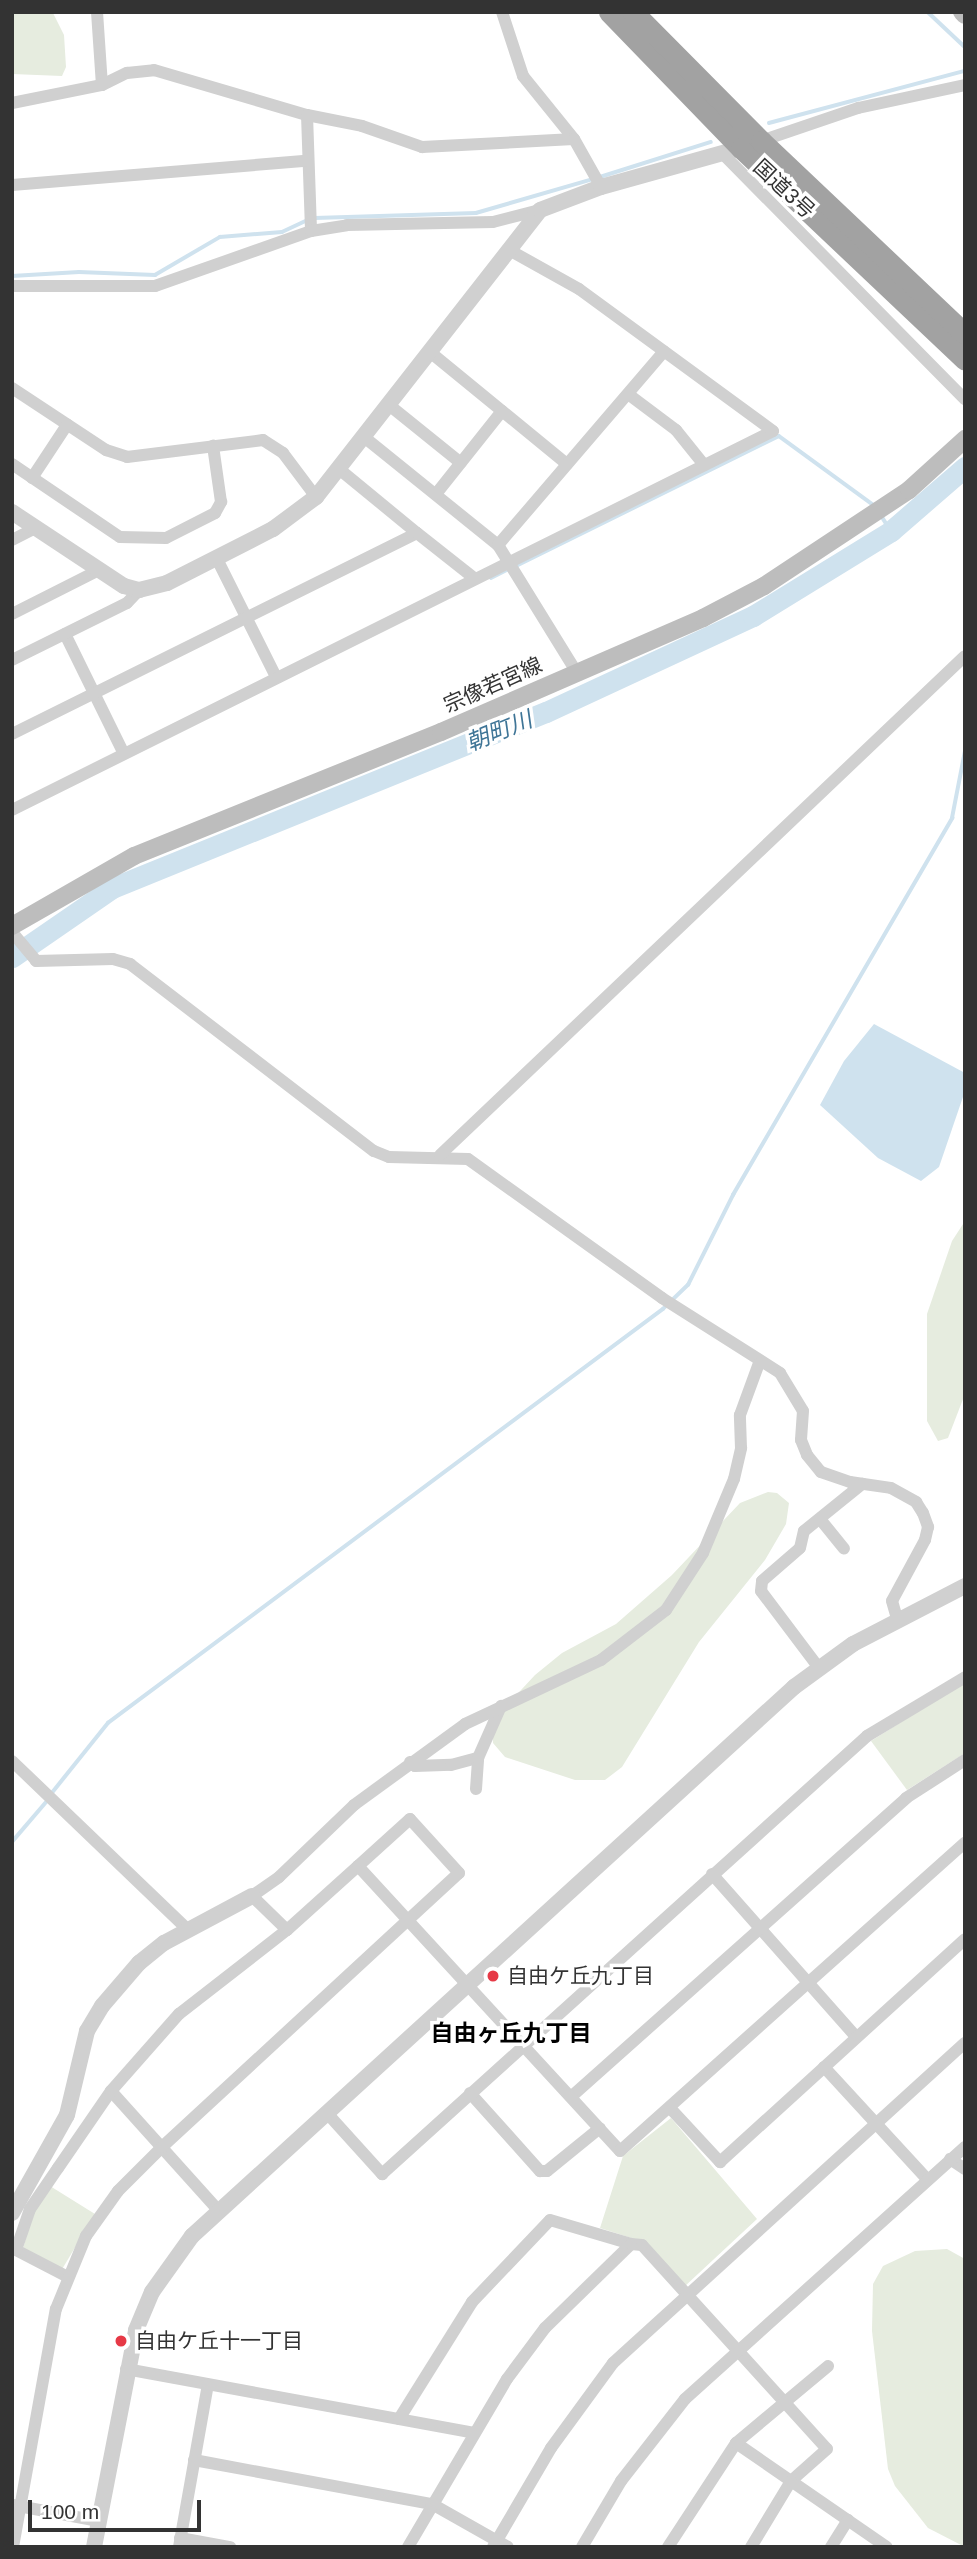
<!DOCTYPE html>
<meta charset="utf-8">
<style>
body{margin:0}
#map{position:relative;width:977px;height:2559px;overflow:hidden;background:#fff;font-family:Arial,"Noto Sans JP",sans-serif}
div>[style]{position:absolute}
[style*='--x']{left:calc(var(--x)*1px);top:calc(var(--y)*1px);width:calc(var(--w)*1px);rotate:calc(var(--a)*1deg)}
.green>*{inset:0;background:#e6ecdf}
.water>*{inset:0;background:#cfe2ee}
.stream>*{height:3.5px;margin:-1.75px;padding:0 1.75px;transform-origin:1.75px;border-radius:1.75px;background:#cfe2ee}
.river>*{height:21px;margin:-10.5px;padding:0 10.5px;transform-origin:10.5px;border-radius:10.5px;background:#cfe2ee}
.minor>*{height:12px;margin:-6px;padding:0 6px;transform-origin:6px;border-radius:6px;background:#d0d0d0}
.tertiary>*{height:16px;margin:-8px;padding:0 8px;transform-origin:8px;border-radius:8px;background:#d0d0d0}
.secondary>*{height:18px;margin:-9px;padding:0 9px;transform-origin:9px;border-radius:9px;background:#bdbdbd}
.trunk>*{height:21px;margin:-10.5px;padding:0 10.5px;transform-origin:10.5px;border-radius:10.5px;background:#a2a2a2}
.dots>*{width:19px;height:19px;translate:-50% -50%;box-sizing:border-box;border:4px solid #fff;border-radius:50%}
span{translate:-50% -50%;white-space:nowrap;text-align:center;line-height:1.15;-webkit-text-stroke:7px #fff;paint-order:stroke}
.street-label{font-size:21px;color:#333}
.poi-label{font-size:21px;color:#333}
.left{translate:0 -50%;text-align:left}
.water-label{font-size:23px;color:#3f7597;font-style:italic}
.neighbourhood-label{font-size:23px;color:#000;font-weight:700}
.frame{position:absolute;inset:0;border:14px solid #333;pointer-events:none}
.scale{position:absolute;left:28px;top:2500px;width:173px;height:32px;box-sizing:border-box;border:4px solid #333;border-top:0;padding-left:9px;font-size:21px;line-height:24px;white-space:nowrap;color:#333;-webkit-text-stroke:5px #fff;paint-order:stroke}
</style>
<div id="map">
<div class="green">
<div style="clip-path:polygon(12px 12px,53px 13px,64px 35px,66px 67px,62px 76px,12px 74px)"></div>
<div style="clip-path:polygon(965px 1221px,965px 1394px,948px 1438px,938px 1441px,927px 1421px,927px 1314px,952px 1241px)"></div>
<div style="clip-path:polygon(768px 1492px,777px 1493px,789px 1503px,786px 1524px,765px 1560px,699px 1642px,622px 1767px,605px 1780px,575px 1780px,505px 1757px,493px 1743px,492px 1721px,535px 1675px,562px 1653px,616px 1624px,672px 1575px,740px 1503px)"></div>
<div style="clip-path:polygon(965px 1682px,965px 1753px,907px 1790px,871px 1741px)"></div>
<div style="clip-path:polygon(671px 2118px,757px 2219px,684px 2287px,644px 2242px,600px 2228px,623px 2156px)"></div>
<div style="clip-path:polygon(50px 2186px,95px 2214px,61px 2271px,23px 2249px,33px 2211px)"></div>
<div style="clip-path:polygon(947px 2249px,965px 2259px,965px 2547px,928px 2528px,895px 2486px,888px 2469px,872px 2331px,873px 2284px,883px 2266px,915px 2251px)"></div>
</div>
<div class="water">
<div style="clip-path:polygon(874px 1024px,965px 1073px,965px 1091px,939px 1167px,921px 1181px,878px 1158px,820px 1105px,844px 1061px)"></div>
</div>
<div class="stream">
<div style="--x:928;--y:12;--w:51;--a:43.4"></div>
<div style="--x:769;--y:123;--w:203;--a:-14.9"></div>
<div style="--x:600;--y:177;--w:116;--a:-17.5"></div>
<div style="--x:315;--y:218;--w:161;--a:-1.8"></div>
<div style="--x:476;--y:213;--w:122;--a:-16.2"></div>
<div style="--x:12;--y:276;--w:67;--a:-3.4"></div>
<div style="--x:79;--y:272;--w:76;--a:2.3"></div>
<div style="--x:155;--y:275;--w:75;--a:-30.3"></div>
<div style="--x:220;--y:237;--w:62;--a:-4.6"></div>
<div style="--x:282;--y:232;--w:29;--a:-25"></div>
<div style="--x:881;--y:515;--w:19;--a:58"></div>
<div style="--x:516;--y:566;--w:293;--a:-26.3"></div>
<div style="--x:779;--y:436;--w:119;--a:36.1"></div>
<div style="--x:491;--y:578;--w:20;--a:-27"></div>
<div style="--x:51;--y:1794;--w:91;--a:-51.2"></div>
<div style="--x:108;--y:1723;--w:692;--a:-36.72"></div>
<div style="--x:663;--y:1309;--w:35;--a:-44"></div>
<div style="--x:688;--y:1285;--w:101;--a:-63.4"></div>
<div style="--x:733;--y:1195;--w:436;--a:-59.8"></div>
<div style="--x:952;--y:818;--w:68;--a:-79"></div>
<div style="--x:12;--y:1842;--w:54;--a:-49.5"></div>
</div>
<div class="river">
<div style="--x:12;--y:957;--w:121;--a:-34.6"></div>
<div style="--x:112;--y:888;--w:468;--a:-22.1"></div>
<div style="--x:546;--y:712;--w:228;--a:-24.9"></div>
<div style="--x:753;--y:616;--w:162;--a:-31.6"></div>
<div style="--x:891;--y:531;--w:98;--a:-40.9"></div>
</div>
<div class="minor">
<div style="--x:97;--y:12;--w:73;--a:86.1"></div>
<div style="--x:502;--y:12;--w:67;--a:71.8"></div>
<div style="--x:523;--y:76;--w:81;--a:51"></div>
<div style="--x:12;--y:103;--w:92;--a:-11.3"></div>
<div style="--x:102;--y:85;--w:28;--a:-26"></div>
<div style="--x:127;--y:73;--w:27;--a:-6"></div>
<div style="--x:154;--y:70;--w:159;--a:16.4"></div>
<div style="--x:307;--y:115;--w:56;--a:11.3"></div>
<div style="--x:362;--y:126;--w:64;--a:19.3"></div>
<div style="--x:422;--y:147;--w:152;--a:-3"></div>
<div style="--x:574;--y:139;--w:55;--a:60.6"></div>
<div style="--x:307;--y:115;--w:116;--a:88"></div>
<div style="--x:758;--y:142;--w:106;--a:-18.8"></div>
<div style="--x:858;--y:108;--w:109;--a:-12.1"></div>
<div style="--x:722;--y:153;--w:346;--a:45.4"></div>
<div style="--x:12;--y:185;--w:295;--a:-4.7"></div>
<div style="--x:12;--y:286;--w:143;--a:0"></div>
<div style="--x:155;--y:286;--w:165;--a:-19.4"></div>
<div style="--x:311;--y:231;--w:36;--a:-9"></div>
<div style="--x:347;--y:225;--w:146;--a:-1.2"></div>
<div style="--x:493;--y:222;--w:49;--a:-14.3"></div>
<div style="--x:430;--y:352;--w:177;--a:39.3"></div>
<div style="--x:12;--y:388;--w:113;--a:33.4"></div>
<div style="--x:106;--y:450;--w:22;--a:18"></div>
<div style="--x:127;--y:457;--w:137;--a:-7.1"></div>
<div style="--x:263;--y:440;--w:24;--a:33"></div>
<div style="--x:283;--y:453;--w:55;--a:53.1"></div>
<div style="--x:628;--y:394;--w:60;--a:36.9"></div>
<div style="--x:676;--y:430;--w:45;--a:51.3"></div>
<div style="--x:389;--y:405;--w:92;--a:38.9"></div>
<div style="--x:364;--y:437;--w:172;--a:38.9"></div>
<div style="--x:498;--y:545;--w:150;--a:58.3"></div>
<div style="--x:12;--y:464;--w:130;--a:34.1"></div>
<div style="--x:120;--y:537;--w:46;--a:1.2"></div>
<div style="--x:166;--y:538;--w:55;--a:-27"></div>
<div style="--x:215;--y:513;--w:13;--a:-61"></div>
<div style="--x:221;--y:502;--w:57;--a:-98.1"></div>
<div style="--x:339;--y:469;--w:101;--a:39.4"></div>
<div style="--x:32;--y:478;--w:64;--a:-56.6"></div>
<div style="--x:436;--y:494;--w:106;--a:-51.5"></div>
<div style="--x:12;--y:540;--w:27;--a:-27"></div>
<div style="--x:498;--y:545;--w:255;--a:-49.4"></div>
<div style="--x:216;--y:557;--w:134;--a:63.4"></div>
<div style="--x:12;--y:614;--w:97;--a:-26.8"></div>
<div style="--x:65;--y:634;--w:131;--a:63.8"></div>
<div style="--x:12;--y:660;--w:128;--a:-26.4"></div>
<div style="--x:127;--y:603;--w:18;--a:-47"></div>
<div style="--x:12;--y:734;--w:452;--a:-26.4"></div>
<div style="--x:417;--y:533;--w:73;--a:38.3"></div>
<div style="--x:12;--y:810;--w:850;--a:-26.47"></div>
<div style="--x:773;--y:431;--w:240;--a:-143.8"></div>
<div style="--x:579;--y:289;--w:78;--a:-150.8"></div>
<div style="--x:12;--y:932;--w:38;--a:50"></div>
<div style="--x:36;--y:961;--w:77;--a:-1.5"></div>
<div style="--x:113;--y:959;--w:18;--a:16"></div>
<div style="--x:130;--y:964;--w:307;--a:37.5"></div>
<div style="--x:374;--y:1151;--w:16;--a:22"></div>
<div style="--x:389;--y:1157;--w:79;--a:1.5"></div>
<div style="--x:468;--y:1159;--w:239;--a:35.6"></div>
<div style="--x:662;--y:1298;--w:140;--a:32.4"></div>
<div style="--x:780;--y:1373;--w:44;--a:58.8"></div>
<div style="--x:803;--y:1411;--w:29;--a:94"></div>
<div style="--x:801;--y:1440;--w:16;--a:68"></div>
<div style="--x:807;--y:1455;--w:22;--a:51"></div>
<div style="--x:821;--y:1472;--w:31;--a:19"></div>
<div style="--x:850;--y:1482;--w:41;--a:8.3"></div>
<div style="--x:891;--y:1488;--w:29;--a:29"></div>
<div style="--x:916;--y:1502;--w:13;--a:58"></div>
<div style="--x:923;--y:1513;--w:15;--a:70"></div>
<div style="--x:928;--y:1527;--w:13;--a:103"></div>
<div style="--x:925;--y:1540;--w:69;--a:118.4"></div>
<div style="--x:892;--y:1601;--w:19;--a:74"></div>
<div style="--x:440;--y:1155;--w:724;--a:-43.55"></div>
<div style="--x:820;--y:1519;--w:38;--a:51"></div>
<div style="--x:819;--y:1668;--w:96;--a:-127"></div>
<div style="--x:761;--y:1591;--w:10;--a:-84"></div>
<div style="--x:762;--y:1581;--w:50;--a:-41"></div>
<div style="--x:800;--y:1548;--w:17;--a:-77"></div>
<div style="--x:804;--y:1531;--w:75;--a:-39"></div>
<div style="--x:12;--y:1761;--w:245;--a:43.8"></div>
<div style="--x:410;--y:1762;--w:6;--a:39"></div>
<div style="--x:415;--y:1766;--w:36;--a:-2"></div>
<div style="--x:451;--y:1765;--w:28;--a:-15"></div>
<div style="--x:476;--y:1789;--w:31;--a:-86"></div>
<div style="--x:478;--y:1758;--w:57;--a:-66.1"></div>
<div style="--x:712;--y:1874;--w:217;--a:48.5"></div>
<div style="--x:287;--y:1930;--w:49;--a:-135.8"></div>
<div style="--x:252;--y:1896;--w:33;--a:-35"></div>
<div style="--x:279;--y:1877;--w:104;--a:-43.8"></div>
<div style="--x:354;--y:1805;--w:137;--a:-36.1"></div>
<div style="--x:465;--y:1724;--w:150;--a:-25.2"></div>
<div style="--x:601;--y:1660;--w:82;--a:-37.6"></div>
<div style="--x:666;--y:1610;--w:68;--a:-57"></div>
<div style="--x:703;--y:1553;--w:80;--a:-67.3"></div>
<div style="--x:734;--y:1479;--w:32;--a:-77"></div>
<div style="--x:741;--y:1448;--w:33;--a:-92"></div>
<div style="--x:740;--y:1415;--w:55;--a:-69.9"></div>
<div style="--x:824;--y:2067;--w:152;--a:47.4"></div>
<div style="--x:111;--y:2091;--w:161;--a:48"></div>
<div style="--x:470;--y:2093;--w:105;--a:48.1"></div>
<div style="--x:540;--y:2171;--w:7;--a:0"></div>
<div style="--x:547;--y:2171;--w:68;--a:-39.1"></div>
<div style="--x:572;--y:2096;--w:448;--a:-41.7"></div>
<div style="--x:906;--y:1798;--w:70;--a:-32.8"></div>
<div style="--x:670;--y:2108;--w:74;--a:47.2"></div>
<div style="--x:720;--y:2162;--w:331;--a:-42.3"></div>
<div style="--x:326;--y:2112;--w:84;--a:47.9"></div>
<div style="--x:382;--y:2174;--w:654;--a:-42.08"></div>
<div style="--x:867;--y:1736;--w:114;--a:-31"></div>
<div style="--x:950;--y:2159;--w:18;--a:34"></div>
<div style="--x:12;--y:2248;--w:63;--a:27.4"></div>
<div style="--x:16;--y:2250;--w:43;--a:-71.1"></div>
<div style="--x:30;--y:2209;--w:50;--a:-55.7"></div>
<div style="--x:58;--y:2168;--w:93;--a:-55.5"></div>
<div style="--x:111;--y:2091;--w:103;--a:-48.6"></div>
<div style="--x:179;--y:2014;--w:137;--a:-37.9"></div>
<div style="--x:287;--y:1930;--w:96;--a:-42"></div>
<div style="--x:358;--y:1866;--w:387;--a:47.4"></div>
<div style="--x:620;--y:2151;--w:463;--a:-41.8"></div>
<div style="--x:126;--y:2369;--w:354;--a:10.4"></div>
<div style="--x:399;--y:2419;--w:138;--a:-58"></div>
<div style="--x:472;--y:2302;--w:113;--a:-46.4"></div>
<div style="--x:550;--y:2220;--w:84;--a:16.5"></div>
<div style="--x:736;--y:2443;--w:183;--a:34.6"></div>
<div style="--x:194;--y:2460;--w:242;--a:10.5"></div>
<div style="--x:432;--y:2504;--w:87;--a:29.5"></div>
<div style="--x:13;--y:2505;--w:86;--a:10.7"></div>
<div style="--x:180;--y:2538;--w:51;--a:10.2"></div>
<div style="--x:13;--y:2547;--w:242;--a:-79.8"></div>
<div style="--x:56;--y:2309;--w:79;--a:-67.7"></div>
<div style="--x:86;--y:2236;--w:55;--a:-54.6"></div>
<div style="--x:118;--y:2191;--w:62;--a:-45"></div>
<div style="--x:162;--y:2147;--w:404;--a:-42.7"></div>
<div style="--x:459;--y:1873;--w:73;--a:-132.2"></div>
<div style="--x:410;--y:1819;--w:70;--a:137.9"></div>
<div style="--x:179;--y:2547;--w:165;--a:-79.9"></div>
<div style="--x:408;--y:2547;--w:195;--a:-59.5"></div>
<div style="--x:507;--y:2379;--w:64;--a:-53.3"></div>
<div style="--x:545;--y:2328;--w:120;--a:-44.3"></div>
<div style="--x:631;--y:2244;--w:11;--a:5"></div>
<div style="--x:642;--y:2245;--w:275;--a:47.8"></div>
<div style="--x:827;--y:2449;--w:48;--a:138.4"></div>
<div style="--x:791;--y:2481;--w:77;--a:121.2"></div>
<div style="--x:493;--y:2547;--w:115;--a:-59.6"></div>
<div style="--x:551;--y:2448;--w:105;--a:-53.9"></div>
<div style="--x:613;--y:2363;--w:476;--a:-42.3"></div>
<div style="--x:582;--y:2547;--w:77;--a:-59.4"></div>
<div style="--x:621;--y:2481;--w:104;--a:-52"></div>
<div style="--x:685;--y:2399;--w:377;--a:-42"></div>
<div style="--x:668;--y:2547;--w:124;--a:-56.8"></div>
<div style="--x:736;--y:2443;--w:120;--a:-39.9"></div>
<div style="--x:831;--y:2547;--w:32;--a:-58"></div>
</div>
<div class="tertiary">
<div style="--x:12;--y:512;--w:134;--a:33.5"></div>
<div style="--x:124;--y:586;--w:16;--a:15"></div>
<div style="--x:139;--y:590;--w:29;--a:-14"></div>
<div style="--x:167;--y:583;--w:119;--a:-27"></div>
<div style="--x:273;--y:529;--w:54;--a:-36.7"></div>
<div style="--x:316;--y:497;--w:364;--a:-52"></div>
<div style="--x:540;--y:210;--w:65;--a:-20.7"></div>
<div style="--x:601;--y:187;--w:145;--a:-15.6"></div>
<div style="--x:12;--y:2213;--w:112;--a:-60.7"></div>
<div style="--x:67;--y:2115;--w:86;--a:-76.6"></div>
<div style="--x:87;--y:2031;--w:29;--a:-59"></div>
<div style="--x:102;--y:2006;--w:57;--a:-49.3"></div>
<div style="--x:139;--y:1963;--w:32;--a:-39"></div>
<div style="--x:164;--y:1943;--w:100;--a:-28.1"></div>
<div style="--x:94;--y:2547;--w:221;--a:-79"></div>
<div style="--x:136;--y:2330;--w:41;--a:-67.2"></div>
<div style="--x:152;--y:2292;--w:69;--a:-54.5"></div>
<div style="--x:192;--y:2236;--w:815;--a:-42.36"></div>
<div style="--x:794;--y:1687;--w:73;--a:-36.1"></div>
<div style="--x:853;--y:1644;--w:126;--a:-27.4"></div>
</div>
<div class="secondary">
<div style="--x:962;--y:12;--w:4;--a:45"></div>
<div style="--x:12;--y:926;--w:141;--a:-29.8"></div>
<div style="--x:134;--y:856;--w:331;--a:-22"></div>
<div style="--x:441;--y:732;--w:286;--a:-23.5"></div>
<div style="--x:703;--y:618;--w:69;--a:-27.7"></div>
<div style="--x:764;--y:586;--w:174;--a:-33.5"></div>
<div style="--x:909;--y:490;--w:76;--a:-42.3"></div>
</div>
<div class="trunk">
<div style="--x:609;--y:12;--w:190;--a:45.9"></div>
<div style="--x:741;--y:148;--w:308;--a:43.4"></div>
<div style="--x:633;--y:12;--w:182;--a:45.2"></div>
<div style="--x:761;--y:141;--w:281;--a:43.4"></div>
</div>
<div class="dots">
<div style="left:493px;top:1976px;background:#e63946"></div>
<div style="left:121px;top:2341px;background:#e63946"></div>
</div>
<div class="street-label">
<span style="left:784px;top:189px;rotate:43deg">国道3号</span>
<span style="left:493px;top:685px;rotate:-24deg">宗像若宮線</span>
</div>
<div class="poi-label">
<span class="left" style="left:507px;top:1976px">自由ケ丘九丁目</span>
<span class="left" style="left:135px;top:2341px">自由ケ丘十一丁目</span>
</div>
<div class="water-label">
<span style="left:499px;top:731px;rotate:-22deg">朝町川</span>
</div>
<div class="neighbourhood-label">
<span style="left:511px;top:2033px">自由ヶ丘九丁目</span>
</div>
<div class="frame"></div>
<div class="scale">100 m</div>
</div>
